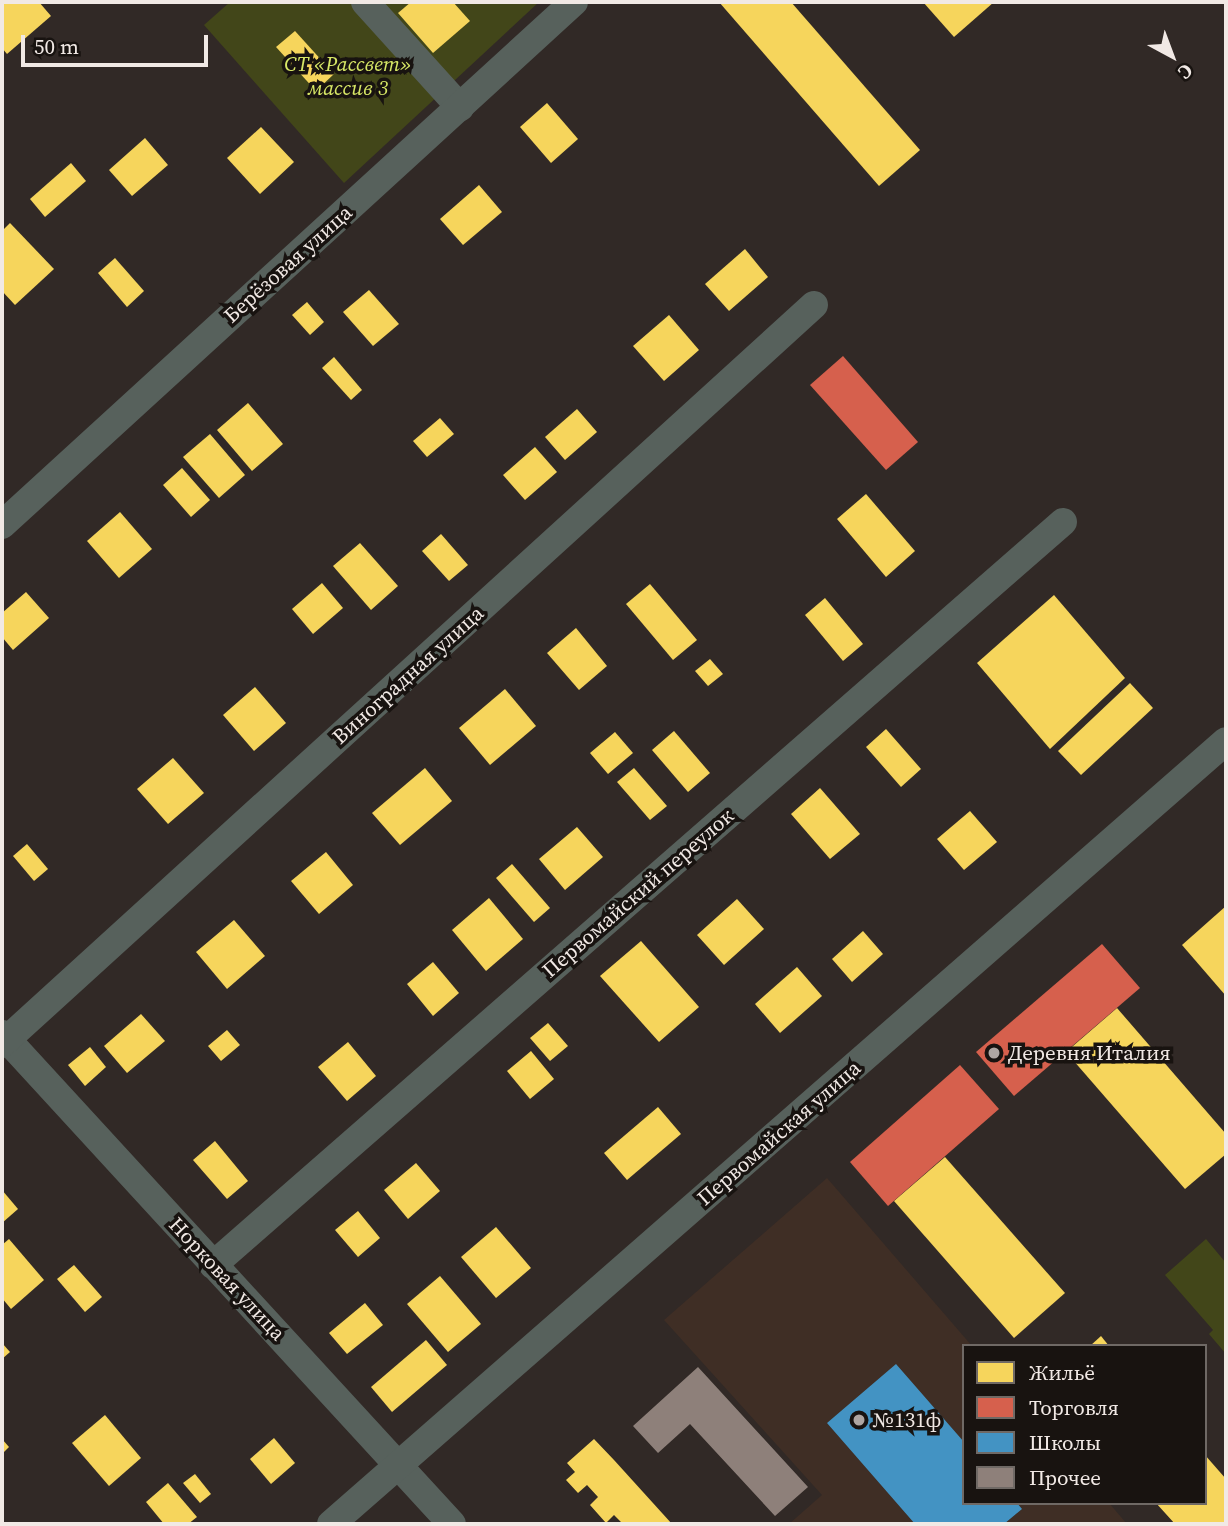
<!DOCTYPE html>
<meta charset="utf-8">
<style>
body{margin:0}
#map{position:relative;width:1228px;height:1526px;overflow:hidden;background:#312926;font-family:"Source Serif 4",serif}
div>[style]{position:absolute}
[style*='--x']{left:calc(var(--x)*1px);top:calc(var(--y)*1px);width:calc(var(--w)*1px);rotate:calc(var(--a)*1deg)}
.built>*{inset:0;background:#3f2e25}
.green>*{inset:0;background:#424619}
.homes>*{inset:0;background:#f6d55c}
.shops>*{inset:0;background:#d6604d}
.schools>*{inset:0;background:#4393c3}
.building>*{inset:0;background:#8e807a}
.minor>*{height:28px;margin:-14px;padding:0 14px;transform-origin:14px;border-radius:14px;background:#57615c}
.dots>*{width:19px;height:19px;translate:-50% -50%;box-sizing:border-box;border:4px solid #181310;border-radius:50%}
span{translate:-50% -50%;white-space:nowrap;text-align:center;line-height:1.15;-webkit-text-stroke:7px #181310;paint-order:stroke}
.park-label{font-size:21px;color:#d7e766;font-style:italic}
.street-label{font-size:21px;color:#f1e9e5}
.poi-label{font-size:21px;color:#f1e9e5}
.left{translate:0 -50%;text-align:left}
.frame{position:absolute;inset:0;border:4px solid #f1e9e5;pointer-events:none}
.legend{position:absolute;left:962px;top:1344px;width:245px;height:161px;box-sizing:border-box;background:#181310;border:2px solid #6f6965;margin:0;padding:9px 12px;list-style:none;font-size:21px;color:#f1e9e5}
.legend li{display:flex;align-items:center;gap:14px;height:35px}
.legend b{width:35px;border:2px solid #6f6965}
.north{position:absolute;left:1137px;top:21px;width:70px;height:70px;-webkit-text-stroke:5px #181310;paint-order:stroke;rotate:139deg;font-size:19px;font-weight:700;line-height:28px;text-align:center;color:#f1e9e5}
.north::after{content:'';display:block;margin:auto;width:24px;height:32px;background:#f1e9e5;clip-path:polygon(50% 0,100% 100%,50% 72%,0 100%)}
.scale{position:absolute;left:21px;top:35px;width:187px;height:32px;box-sizing:border-box;border:4px solid #f1e9e5;border-top:0;padding-left:9px;font-size:21px;line-height:24px;white-space:nowrap;color:#f1e9e5;-webkit-text-stroke:5px #181310;paint-order:stroke}
</style>
<div id="map">
<div class="built">
<div style="clip-path:polygon(827px 1178px,972px 1346px,964px 1346px,964px 1503px,1109px 1503px,1127px 1524px,789px 1524px,822px 1495px,664px 1320px)"></div>
</div>
<div class="green">
<div style="clip-path:polygon(230px 2px,539px 2px,344px 183px,204px 25px)"></div>
<div style="clip-path:polygon(1206px 1239px,1226px 1263px,1226px 1354px,1209px 1334px,1213px 1330px,1165px 1275px)"></div>
</div>
<div class="homes">
<div style="clip-path:polygon(2px 2px,39px 2px,51px 16px,7px 54px,2px 48px)"></div>
<div style="clip-path:polygon(411px 2px,453px 2px,470px 21px,433px 53px,398px 13px)"></div>
<div style="clip-path:polygon(719px 2px,791px 2px,920px 150px,879px 186px)"></div>
<div style="clip-path:polygon(923px 2px,994px 2px,954px 37px)"></div>
<div style="clip-path:polygon(295px 31px,334px 74px,316px 91px,276px 47px)"></div>
<div style="clip-path:polygon(547px 103px,578px 139px,551px 163px,520px 127px)"></div>
<div style="clip-path:polygon(261px 127px,294px 162px,260px 194px,227px 158px)"></div>
<div style="clip-path:polygon(145px 138px,168px 165px,132px 196px,109px 170px)"></div>
<div style="clip-path:polygon(71px 163px,86px 181px,45px 217px,30px 199px)"></div>
<div style="clip-path:polygon(479px 185px,502px 212px,463px 245px,440px 219px)"></div>
<div style="clip-path:polygon(10px 223px,54px 269px,15px 305px,2px 291px,2px 231px)"></div>
<div style="clip-path:polygon(745px 249px,768px 277px,729px 311px,705px 284px)"></div>
<div style="clip-path:polygon(115px 258px,144px 291px,127px 307px,98px 273px)"></div>
<div style="clip-path:polygon(369px 290px,399px 324px,373px 346px,343px 312px)"></div>
<div style="clip-path:polygon(307px 302px,324px 322px,310px 335px,292px 315px)"></div>
<div style="clip-path:polygon(669px 315px,699px 350px,664px 381px,633px 346px)"></div>
<div style="clip-path:polygon(334px 357px,362px 390px,351px 400px,322px 368px)"></div>
<div style="clip-path:polygon(248px 403px,283px 444px,252px 471px,217px 430px)"></div>
<div style="clip-path:polygon(577px 409px,597px 432px,565px 460px,545px 437px)"></div>
<div style="clip-path:polygon(440px 418px,454px 434px,427px 457px,413px 441px)"></div>
<div style="clip-path:polygon(210px 434px,245px 475px,219px 498px,183px 457px)"></div>
<div style="clip-path:polygon(535px 447px,557px 472px,525px 500px,503px 475px)"></div>
<div style="clip-path:polygon(182px 468px,210px 500px,191px 517px,163px 485px)"></div>
<div style="clip-path:polygon(866px 494px,915px 551px,886px 577px,837px 519px)"></div>
<div style="clip-path:polygon(120px 512px,152px 549px,119px 578px,87px 541px)"></div>
<div style="clip-path:polygon(441px 534px,468px 565px,449px 581px,422px 551px)"></div>
<div style="clip-path:polygon(360px 543px,398px 586px,371px 610px,333px 566px)"></div>
<div style="clip-path:polygon(322px 583px,343px 608px,313px 634px,292px 609px)"></div>
<div style="clip-path:polygon(650px 584px,697px 640px,673px 660px,626px 604px)"></div>
<div style="clip-path:polygon(26px 592px,49px 618px,13px 650px,2px 637px,2px 613px)"></div>
<div style="clip-path:polygon(1054px 595px,1125px 678px,1050px 749px,977px 663px)"></div>
<div style="clip-path:polygon(825px 598px,863px 644px,843px 661px,805px 615px)"></div>
<div style="clip-path:polygon(576px 628px,607px 666px,579px 690px,547px 653px)"></div>
<div style="clip-path:polygon(710px 659px,723px 674px,708px 686px,695px 671px)"></div>
<div style="clip-path:polygon(1130px 683px,1153px 708px,1081px 775px,1058px 751px)"></div>
<div style="clip-path:polygon(255px 687px,286px 723px,254px 751px,223px 715px)"></div>
<div style="clip-path:polygon(505px 689px,536px 726px,490px 765px,459px 728px)"></div>
<div style="clip-path:polygon(886px 729px,921px 769px,901px 787px,866px 747px)"></div>
<div style="clip-path:polygon(674px 731px,710px 773px,688px 792px,652px 750px)"></div>
<div style="clip-path:polygon(615px 732px,633px 753px,608px 774px,590px 753px)"></div>
<div style="clip-path:polygon(173px 758px,204px 793px,168px 824px,137px 789px)"></div>
<div style="clip-path:polygon(425px 768px,452px 801px,400px 845px,372px 813px)"></div>
<div style="clip-path:polygon(634px 768px,667px 806px,650px 820px,617px 782px)"></div>
<div style="clip-path:polygon(820px 788px,860px 834px,830px 859px,791px 814px)"></div>
<div style="clip-path:polygon(970px 811px,997px 842px,964px 870px,937px 839px)"></div>
<div style="clip-path:polygon(577px 827px,603px 857px,565px 890px,539px 859px)"></div>
<div style="clip-path:polygon(27px 844px,48px 869px,34px 881px,13px 856px)"></div>
<div style="clip-path:polygon(326px 852px,353px 885px,319px 914px,291px 881px)"></div>
<div style="clip-path:polygon(512px 864px,550px 908px,534px 922px,496px 878px)"></div>
<div style="clip-path:polygon(489px 898px,523px 939px,486px 971px,452px 930px)"></div>
<div style="clip-path:polygon(737px 899px,764px 929px,724px 965px,697px 935px)"></div>
<div style="clip-path:polygon(1226px 906px,1226px 996px,1182px 945px)"></div>
<div style="clip-path:polygon(234px 920px,265px 956px,227px 989px,196px 952px)"></div>
<div style="clip-path:polygon(863px 931px,883px 954px,852px 982px,832px 959px)"></div>
<div style="clip-path:polygon(641px 941px,699px 1007px,659px 1042px,600px 976px)"></div>
<div style="clip-path:polygon(433px 962px,459px 993px,433px 1016px,407px 984px)"></div>
<div style="clip-path:polygon(797px 967px,822px 996px,780px 1033px,755px 1004px)"></div>
<div style="clip-path:polygon(1117px 1008px,1226px 1134px,1226px 1154px,1185px 1189px,1066px 1052px)"></div>
<div style="clip-path:polygon(141px 1014px,165px 1041px,127px 1073px,104px 1046px)"></div>
<div style="clip-path:polygon(548px 1023px,568px 1046px,550px 1061px,530px 1038px)"></div>
<div style="clip-path:polygon(227px 1030px,240px 1045px,221px 1061px,208px 1046px)"></div>
<div style="clip-path:polygon(348px 1042px,376px 1076px,347px 1101px,318px 1067px)"></div>
<div style="clip-path:polygon(90px 1047px,106px 1067px,85px 1086px,68px 1065px)"></div>
<div style="clip-path:polygon(531px 1051px,554px 1079px,530px 1099px,507px 1071px)"></div>
<div style="clip-path:polygon(658px 1107px,681px 1134px,627px 1180px,604px 1153px)"></div>
<div style="clip-path:polygon(215px 1141px,248px 1181px,227px 1199px,193px 1160px)"></div>
<div style="clip-path:polygon(945px 1157px,1065px 1293px,1014px 1338px,894px 1201px)"></div>
<div style="clip-path:polygon(416px 1163px,440px 1191px,408px 1219px,384px 1190px)"></div>
<div style="clip-path:polygon(2px 1190px,18px 1209px,2px 1223px)"></div>
<div style="clip-path:polygon(358px 1211px,380px 1238px,358px 1257px,335px 1230px)"></div>
<div style="clip-path:polygon(496px 1227px,531px 1268px,496px 1298px,461px 1257px)"></div>
<div style="clip-path:polygon(9px 1239px,44px 1280px,11px 1309px,2px 1298px,2px 1245px)"></div>
<div style="clip-path:polygon(74px 1265px,102px 1297px,85px 1312px,57px 1279px)"></div>
<div style="clip-path:polygon(440px 1276px,481px 1324px,448px 1352px,407px 1304px)"></div>
<div style="clip-path:polygon(365px 1303px,383px 1325px,347px 1354px,329px 1333px)"></div>
<div style="clip-path:polygon(1101px 1336px,1109px 1346px,1090px 1346px)"></div>
<div style="clip-path:polygon(426px 1340px,447px 1365px,392px 1412px,371px 1387px)"></div>
<div style="clip-path:polygon(2px 1343px,10px 1352px,2px 1359px)"></div>
<div style="clip-path:polygon(105px 1415px,141px 1458px,109px 1486px,72px 1443px)"></div>
<div style="clip-path:polygon(274px 1438px,295px 1463px,271px 1484px,250px 1459px)"></div>
<div style="clip-path:polygon(2px 1439px,9px 1447px,2px 1454px)"></div>
<div style="clip-path:polygon(594px 1439px,614px 1460px,672px 1524px,623px 1524px,614px 1515px,606px 1523px,590px 1505px,598px 1497px,587px 1485px,578px 1493px,566px 1480px,575px 1472px,567px 1463px)"></div>
<div style="clip-path:polygon(1205px 1455px,1226px 1479px,1226px 1524px,1175px 1524px,1156px 1503px,1205px 1503px)"></div>
<div style="clip-path:polygon(195px 1474px,211px 1494px,200px 1503px,183px 1483px)"></div>
<div style="clip-path:polygon(168px 1483px,197px 1517px,188px 1524px,164px 1524px,146px 1502px)"></div>
</div>
<div class="shops">
<div style="clip-path:polygon(843px 356px,918px 442px,886px 470px,810px 385px)"></div>
<div style="clip-path:polygon(1102px 944px,1140px 988px,1014px 1096px,976px 1052px)"></div>
<div style="clip-path:polygon(960px 1065px,999px 1109px,888px 1206px,850px 1162px)"></div>
</div>
<div class="schools">
<div style="clip-path:polygon(896px 1364px,964px 1442px,964px 1503px,1017px 1503px,1022px 1509px,1004px 1524px,915px 1524px,827px 1423px)"></div>
</div>
<div class="building">
<div style="clip-path:polygon(698px 1367px,808px 1487px,775px 1516px,690px 1424px,658px 1453px,633px 1426px)"></div>
</div>
<div class="minor">
<div style="--x:365;--y:2;--w:142;--a:47.9"></div>
<div style="--x:2;--y:525;--w:775;--a:-42.44"></div>
<div style="--x:2;--y:1034;--w:665;--a:47.44"></div>
<div style="--x:2;--y:1044;--w:1098;--a:-42.31"></div>
<div style="--x:213;--y:1265;--w:1129;--a:-41.16"></div>
<div style="--x:331;--y:1524;--w:1189;--a:-41.18"></div>
</div>
<div class="dots">
<div style="left:994px;top:1053px;background:#aea6a2"></div>
<div style="left:859px;top:1420px;background:#aea6a2"></div>
</div>
<div class="park-label">
<span style="left:348px;top:76px">СТ «Рассвет»<br>массив 3</span>
</div>
<div class="street-label">
<span style="left:288px;top:264px;rotate:-42deg">Берёзовая улица</span>
<span style="left:408px;top:675px;rotate:-42deg">Виноградная улица</span>
<span style="left:638px;top:893px;rotate:-41deg">Первомайский переулок</span>
<span style="left:779px;top:1133px;rotate:-41deg">Первомайская улица</span>
<span style="left:227px;top:1279px;rotate:47deg">Норковая улица</span>
</div>
<div class="poi-label">
<span class="left" style="left:1008px;top:1053px">Деревня Италия</span>
<span class="left" style="left:873px;top:1420px">№131ф</span>
</div>
<div class="frame"></div>
<ul class="legend">
<li><b style="height:19px;background:#f6d55c"></b>Жильё</li>
<li><b style="height:19px;background:#d6604d"></b>Торговля</li>
<li><b style="height:19px;background:#4393c3"></b>Школы</li>
<li><b style="height:19px;background:#8e807a"></b>Прочее</li>
</ul>
<div class="north">С</div>
<div class="scale">50 m</div>
</div>
